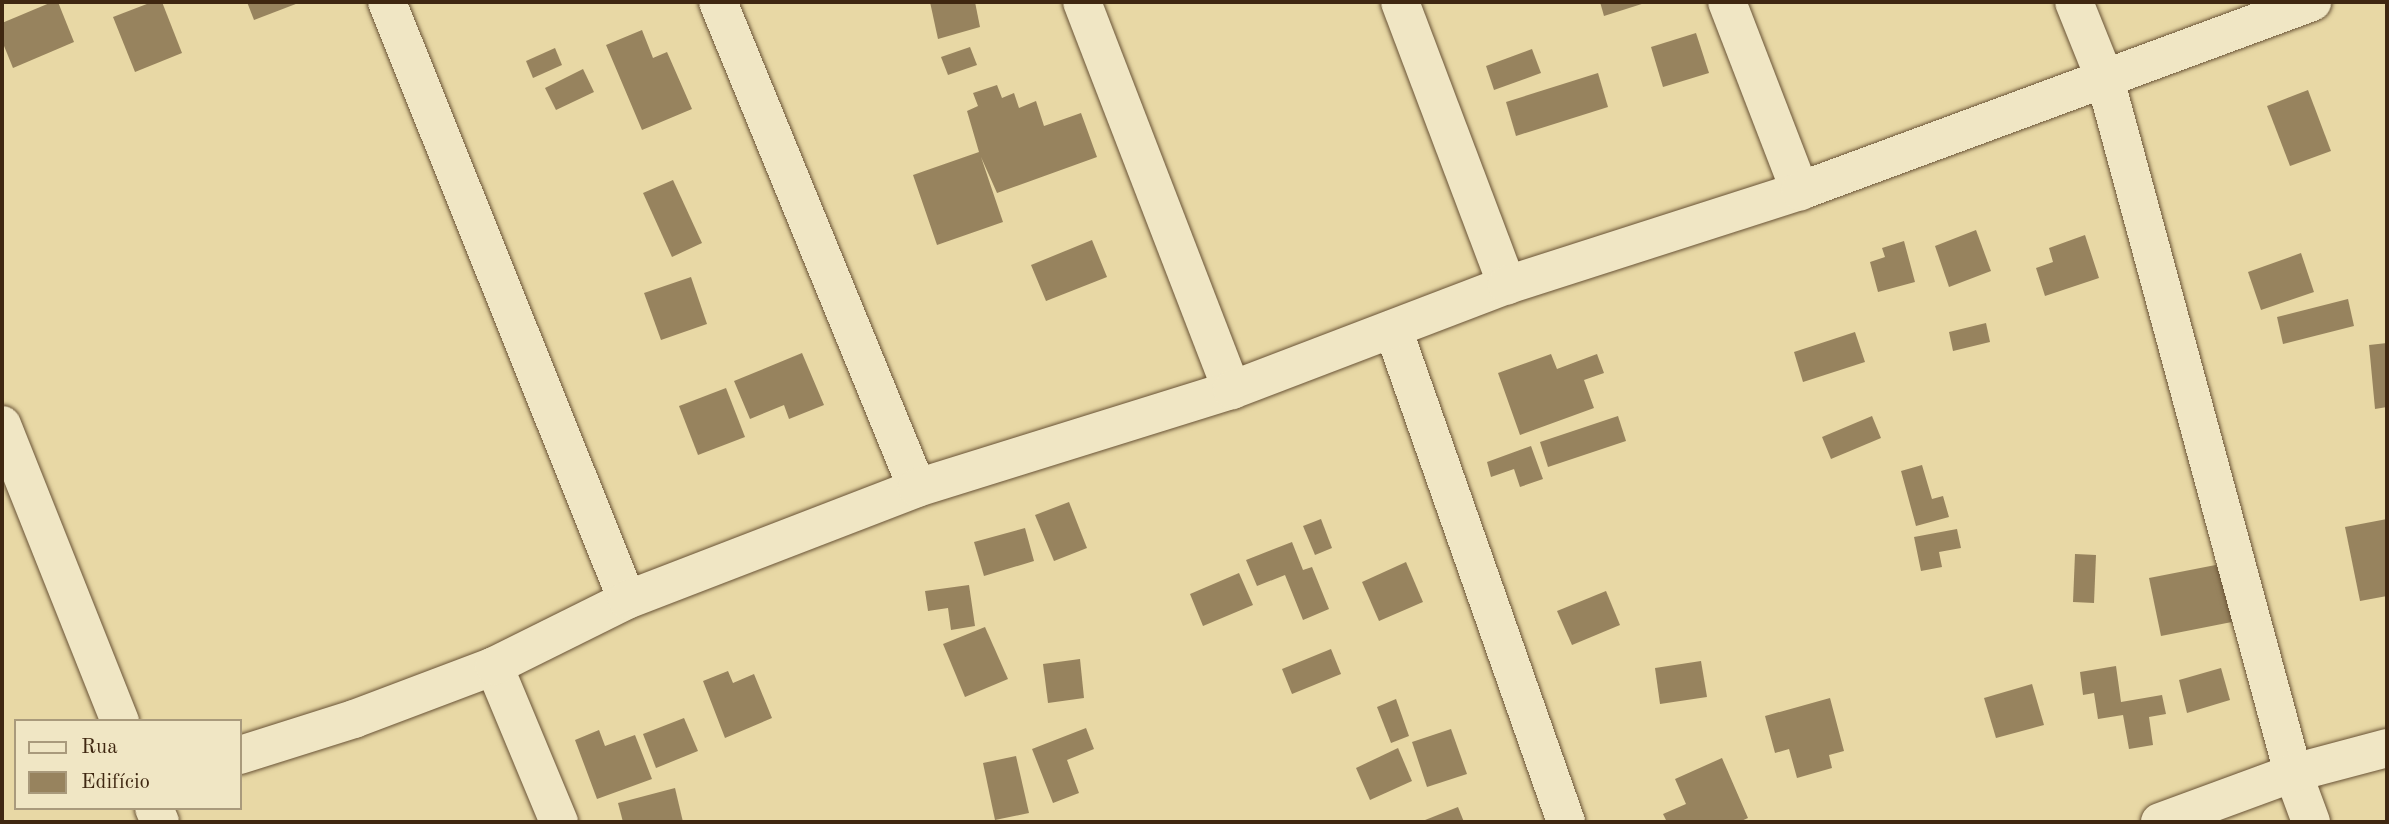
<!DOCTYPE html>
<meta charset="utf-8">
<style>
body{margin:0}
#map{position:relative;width:2389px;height:824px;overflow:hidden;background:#e8d8a5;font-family:"Old Standard TT",serif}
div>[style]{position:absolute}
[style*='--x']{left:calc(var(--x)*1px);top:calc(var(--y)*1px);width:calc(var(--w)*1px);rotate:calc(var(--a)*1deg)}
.building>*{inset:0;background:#97835e}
.roads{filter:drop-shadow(0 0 2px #695336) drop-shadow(0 0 2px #695336)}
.minor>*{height:38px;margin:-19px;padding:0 19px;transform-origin:19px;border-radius:19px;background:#f0e6c4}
span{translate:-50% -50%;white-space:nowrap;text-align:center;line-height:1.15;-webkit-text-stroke:5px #f0e6c4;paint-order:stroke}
.frame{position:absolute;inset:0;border:4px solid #3f2711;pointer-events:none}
.legend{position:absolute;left:14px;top:719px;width:228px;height:91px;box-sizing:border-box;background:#f0e6c4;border:2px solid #a99a7c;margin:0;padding:9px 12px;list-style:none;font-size:21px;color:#3f2711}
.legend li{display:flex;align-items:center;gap:14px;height:35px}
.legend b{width:35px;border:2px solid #a99a7c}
</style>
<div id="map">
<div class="building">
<div style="clip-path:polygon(52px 2px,58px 2px,74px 42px,13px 68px,2px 41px,2px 23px)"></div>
<div style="clip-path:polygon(152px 2px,162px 2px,182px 53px,135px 72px,113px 17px)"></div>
<div style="clip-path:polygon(247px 2px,301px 2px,254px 20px)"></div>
<div style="clip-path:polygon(930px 2px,975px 2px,980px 27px,938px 39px)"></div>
<div style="clip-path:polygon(1600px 2px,1648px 2px,1604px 16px)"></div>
<div style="clip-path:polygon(642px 30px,653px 58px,667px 52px,692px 109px,642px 130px,606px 45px)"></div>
<div style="clip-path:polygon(1696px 33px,1709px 73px,1663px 87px,1651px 47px)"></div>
<div style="clip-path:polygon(970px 47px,977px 65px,948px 75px,941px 57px)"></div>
<div style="clip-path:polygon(555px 48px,562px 65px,533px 78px,526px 61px)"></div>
<div style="clip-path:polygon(1532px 49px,1541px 73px,1494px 90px,1486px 66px)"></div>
<div style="clip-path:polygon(583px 69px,594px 92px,556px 110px,545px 88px)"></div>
<div style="clip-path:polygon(1598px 73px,1608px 107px,1516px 136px,1506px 102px)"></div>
<div style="clip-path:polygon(997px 85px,1002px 98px,1014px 93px,1019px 108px,1036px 101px,1044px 126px,1081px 113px,1097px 157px,997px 193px,981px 157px,1003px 222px,937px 245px,913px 175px,979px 152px,967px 111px,978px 106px,973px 93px)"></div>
<div style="clip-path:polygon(2308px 90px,2331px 151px,2290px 166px,2267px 106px)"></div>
<div style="clip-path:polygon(673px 180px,702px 243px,672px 257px,643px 193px)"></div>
<div style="clip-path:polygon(1976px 230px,1991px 271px,1949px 287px,1935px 246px)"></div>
<div style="clip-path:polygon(2085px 235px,2099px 278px,2045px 296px,2036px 268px,2053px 262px,2049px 248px)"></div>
<div style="clip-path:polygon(1092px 240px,1107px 277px,1046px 301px,1031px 265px)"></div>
<div style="clip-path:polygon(1904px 241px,1915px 282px,1878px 292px,1870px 262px,1885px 257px,1882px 248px)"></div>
<div style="clip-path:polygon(2301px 253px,2314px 292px,2261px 310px,2248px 272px)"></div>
<div style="clip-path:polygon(691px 277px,707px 324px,661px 340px,644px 293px)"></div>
<div style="clip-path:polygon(2348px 299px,2354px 326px,2283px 344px,2277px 317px)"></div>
<div style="clip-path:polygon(1986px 323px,1990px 342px,1953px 351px,1949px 332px)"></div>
<div style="clip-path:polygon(1855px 332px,1865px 362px,1803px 382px,1794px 352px)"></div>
<div style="clip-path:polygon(2387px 343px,2387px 407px,2375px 409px,2369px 345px)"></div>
<div style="clip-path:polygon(802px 353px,824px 405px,789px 419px,784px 405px,750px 419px,734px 381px)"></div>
<div style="clip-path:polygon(1551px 354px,1557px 369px,1597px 354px,1604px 373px,1584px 380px,1594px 408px,1520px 435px,1498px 373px)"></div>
<div style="clip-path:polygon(726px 388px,745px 437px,698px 455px,679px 406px)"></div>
<div style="clip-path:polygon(1618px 416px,1626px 441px,1548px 467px,1540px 442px)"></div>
<div style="clip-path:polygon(1872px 416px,1881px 438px,1831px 459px,1822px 437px)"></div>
<div style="clip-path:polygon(1531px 446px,1543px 479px,1520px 487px,1514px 469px,1491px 477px,1487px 462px)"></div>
<div style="clip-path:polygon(1922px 465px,1932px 499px,1943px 496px,1949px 517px,1916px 526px,1901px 471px)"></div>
<div style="clip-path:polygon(1069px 502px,1087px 548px,1054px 561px,1035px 515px)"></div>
<div style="clip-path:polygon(1321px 519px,1332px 548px,1315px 555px,1303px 526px)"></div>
<div style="clip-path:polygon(2387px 519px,2387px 596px,2360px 601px,2345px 527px)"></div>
<div style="clip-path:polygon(1025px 528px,1034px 561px,984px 576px,974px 542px)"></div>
<div style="clip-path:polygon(1957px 529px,1961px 548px,1939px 552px,1942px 567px,1921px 571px,1914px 537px)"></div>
<div style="clip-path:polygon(1292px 542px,1303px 570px,1312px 567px,1329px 609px,1303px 620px,1285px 575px,1257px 586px,1246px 560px)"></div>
<div style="clip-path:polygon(2075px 554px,2096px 555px,2094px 603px,2073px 602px)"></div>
<div style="clip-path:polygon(1406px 562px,1423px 602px,1379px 621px,1362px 582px)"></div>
<div style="clip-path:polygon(2231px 562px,2242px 620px,2161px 636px,2149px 578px)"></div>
<div style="clip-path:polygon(1239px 573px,1253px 605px,1203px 626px,1190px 594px)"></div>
<div style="clip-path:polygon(969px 585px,975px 626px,951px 630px,948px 608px,928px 611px,925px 591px)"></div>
<div style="clip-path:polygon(1606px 591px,1620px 625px,1572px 645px,1557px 611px)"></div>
<div style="clip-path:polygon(985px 627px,1008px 679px,965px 697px,943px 644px)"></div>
<div style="clip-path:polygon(1331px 649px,1341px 674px,1292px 694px,1282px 669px)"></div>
<div style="clip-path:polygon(1080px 659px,1084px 698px,1048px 703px,1043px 664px)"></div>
<div style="clip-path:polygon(1701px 661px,1707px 697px,1660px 704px,1655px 668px)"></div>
<div style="clip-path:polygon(2116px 666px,2121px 702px,2162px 695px,2166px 714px,2149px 717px,2153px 745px,2129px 749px,2123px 715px,2098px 719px,2094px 693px,2083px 695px,2080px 672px)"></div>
<div style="clip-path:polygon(2221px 668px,2230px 700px,2187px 713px,2179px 680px)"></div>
<div style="clip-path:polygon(728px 671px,733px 683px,754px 674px,772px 718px,725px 738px,703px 681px)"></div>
<div style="clip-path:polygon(2032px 684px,2044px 725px,1996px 738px,1984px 698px)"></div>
<div style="clip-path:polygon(1830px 698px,1844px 751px,1829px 755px,1832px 768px,1797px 778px,1789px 749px,1775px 753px,1765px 716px)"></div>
<div style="clip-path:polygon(1396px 699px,1409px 736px,1391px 743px,1377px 707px)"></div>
<div style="clip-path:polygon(684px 718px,698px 751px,656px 768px,643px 734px)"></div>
<div style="clip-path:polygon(1086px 728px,1094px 749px,1067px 760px,1079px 793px,1053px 803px,1032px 749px)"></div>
<div style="clip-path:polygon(1451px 729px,1467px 774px,1427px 787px,1412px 742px)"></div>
<div style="clip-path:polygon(599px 730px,605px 746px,635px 735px,652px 779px,597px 799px,575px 740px)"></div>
<div style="clip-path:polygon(1398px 748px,1412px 781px,1370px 800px,1356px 768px)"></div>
<div style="clip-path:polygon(1016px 756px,1029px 813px,995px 820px,983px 763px)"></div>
<div style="clip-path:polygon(1722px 758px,1748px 818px,1739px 822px,1667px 822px,1663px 814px,1686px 804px,1675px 779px)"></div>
<div style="clip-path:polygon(675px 788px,683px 822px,623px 822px,618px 803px)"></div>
<div style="clip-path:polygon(1458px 807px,1464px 822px,1420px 822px)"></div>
</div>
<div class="roads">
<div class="minor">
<div style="--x:387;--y:2;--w:644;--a:68.13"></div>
<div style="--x:718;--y:2;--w:525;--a:67.73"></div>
<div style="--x:1082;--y:2;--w:416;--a:68.9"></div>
<div style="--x:1400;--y:2;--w:303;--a:69.3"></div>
<div style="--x:1727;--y:2;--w:203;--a:68.9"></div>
<div style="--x:2074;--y:2;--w:83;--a:68.1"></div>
<div style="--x:2105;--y:79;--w:719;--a:74.84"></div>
<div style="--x:2293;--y:773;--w:52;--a:69.8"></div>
<div style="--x:1393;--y:329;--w:522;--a:70.66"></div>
<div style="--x:2;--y:425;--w:319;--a:68.3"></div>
<div style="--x:494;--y:666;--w:169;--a:67.4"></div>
<div style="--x:240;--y:755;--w:120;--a:-17.5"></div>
<div style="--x:354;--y:719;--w:150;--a:-20.7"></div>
<div style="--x:494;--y:666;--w:148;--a:-26.4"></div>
<div style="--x:627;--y:600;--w:311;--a:-21.1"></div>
<div style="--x:917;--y:488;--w:330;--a:-17.3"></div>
<div style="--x:1232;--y:390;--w:294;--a:-20.9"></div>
<div style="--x:1507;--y:285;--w:308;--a:-17.8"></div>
<div style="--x:1800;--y:191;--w:546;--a:-20.26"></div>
<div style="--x:154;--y:808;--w:15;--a:67"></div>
<div style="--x:2160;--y:822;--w:142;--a:-20.2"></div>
<div style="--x:2293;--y:773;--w:97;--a:-14.9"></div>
</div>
</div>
<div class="frame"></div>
<ul class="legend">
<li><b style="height:9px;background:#f0e6c4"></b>Rua</li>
<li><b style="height:19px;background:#97835e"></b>Edifício</li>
</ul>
</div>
